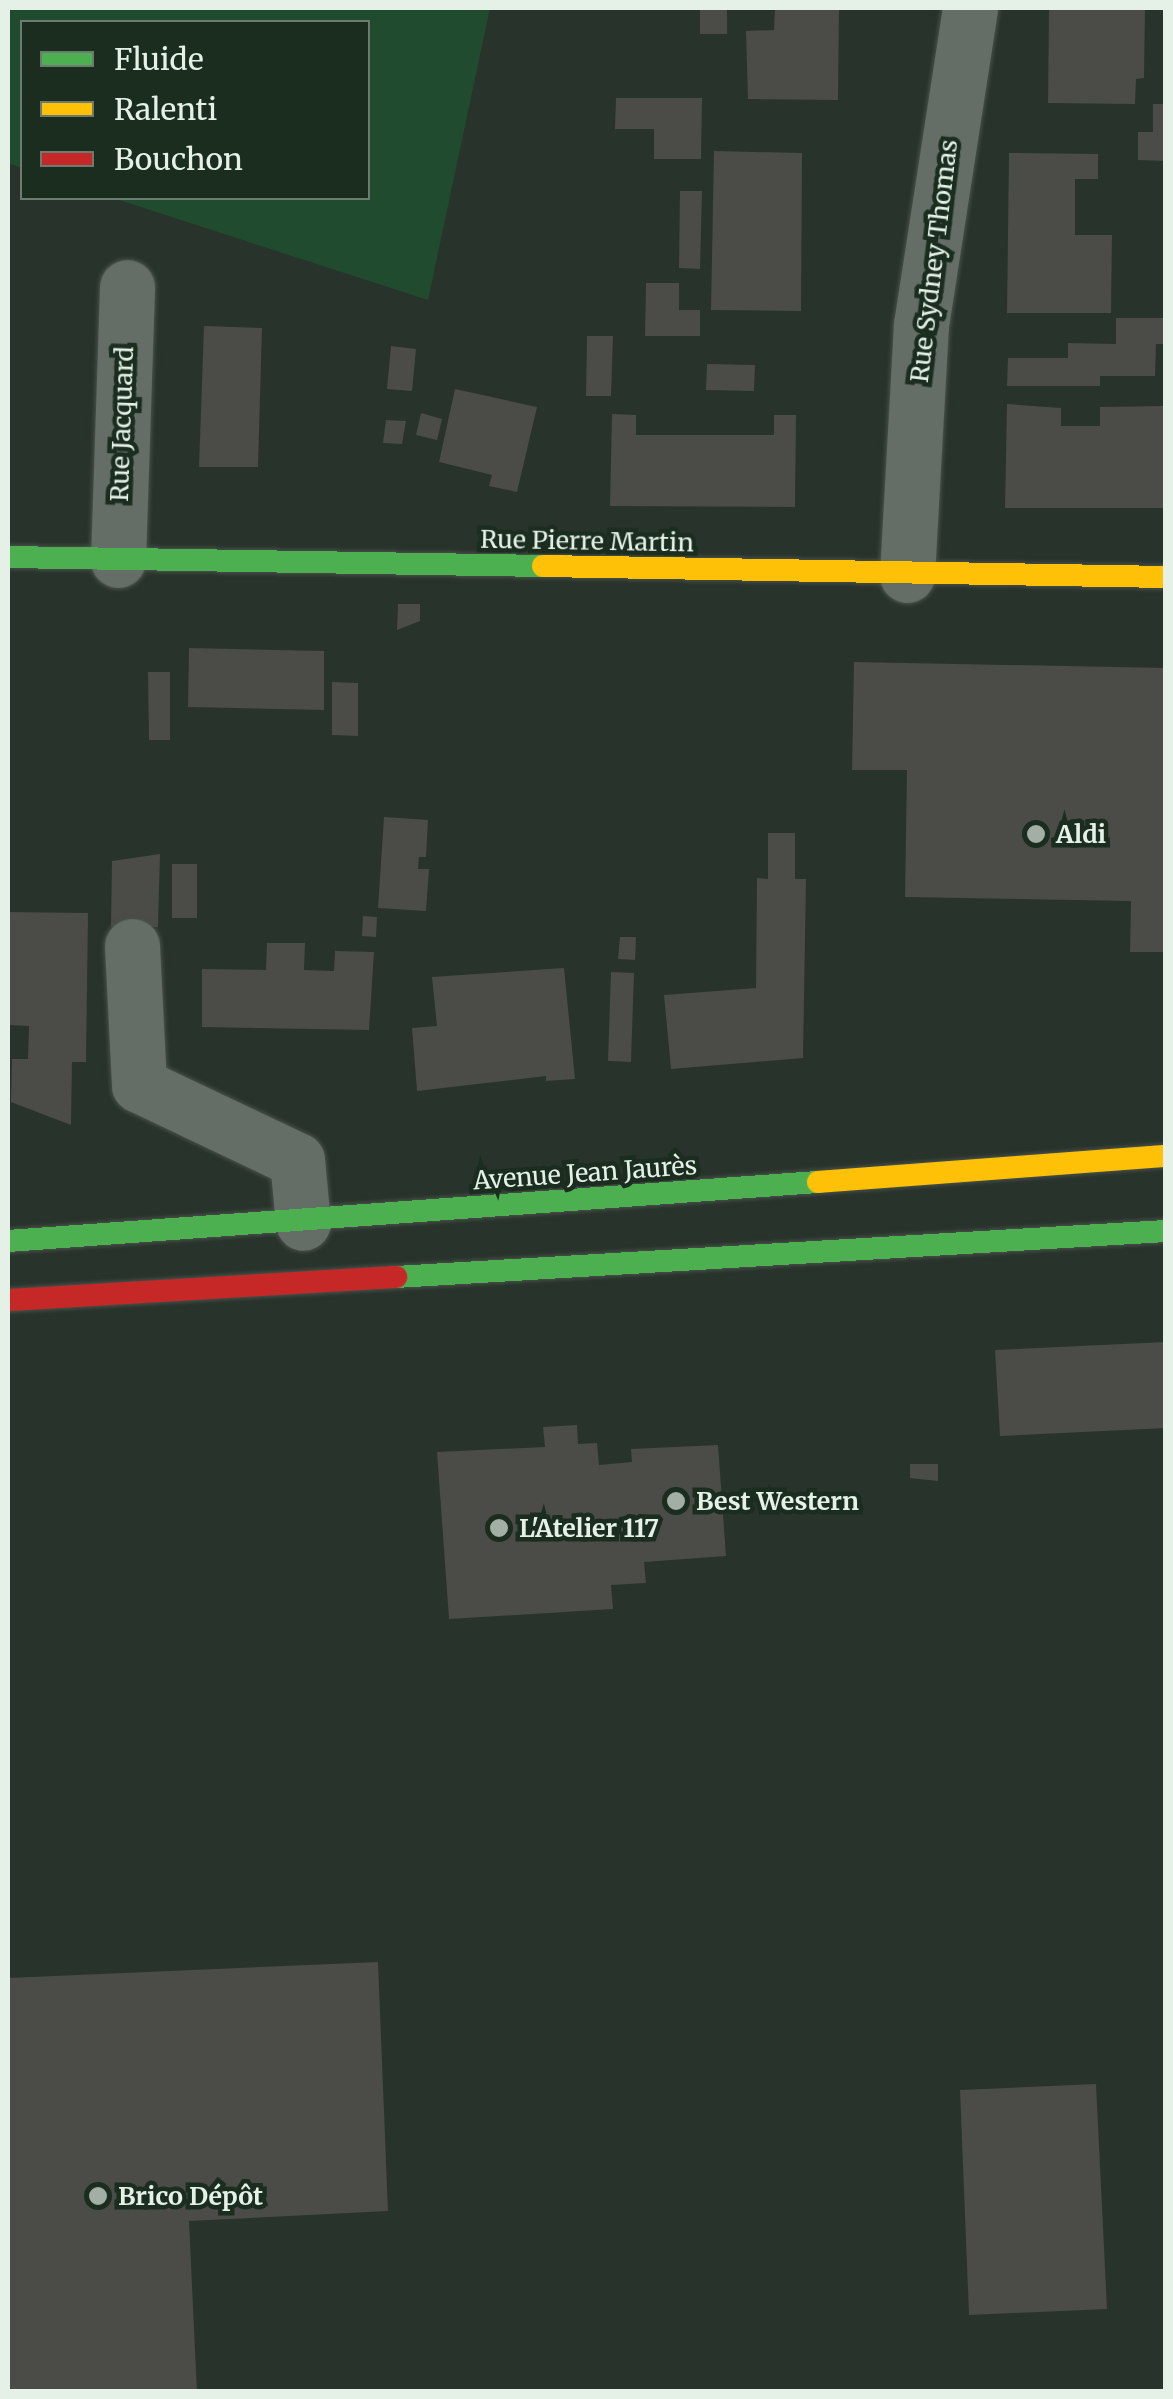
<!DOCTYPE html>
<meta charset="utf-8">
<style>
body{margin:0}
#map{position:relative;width:1173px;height:2399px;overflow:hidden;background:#28332b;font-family:Merriweather,serif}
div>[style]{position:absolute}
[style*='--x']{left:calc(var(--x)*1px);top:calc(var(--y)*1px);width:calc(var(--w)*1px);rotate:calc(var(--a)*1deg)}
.green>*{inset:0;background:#214b2e}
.building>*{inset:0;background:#4b4b47}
.roads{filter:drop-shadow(0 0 2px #48514a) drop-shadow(0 0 2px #48514a)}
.street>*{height:55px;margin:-27.5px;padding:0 27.5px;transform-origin:27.5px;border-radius:27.5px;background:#646d66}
.fast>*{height:22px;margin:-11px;padding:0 11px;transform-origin:11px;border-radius:11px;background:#4caf50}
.slow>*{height:22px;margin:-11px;padding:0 11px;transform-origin:11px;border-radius:11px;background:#ffc107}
.jam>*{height:22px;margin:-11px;padding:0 11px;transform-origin:11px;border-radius:11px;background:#c62828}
.dots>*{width:28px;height:28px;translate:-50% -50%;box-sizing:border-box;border:5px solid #1a2d1f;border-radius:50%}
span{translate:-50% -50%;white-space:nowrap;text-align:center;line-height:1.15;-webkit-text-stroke:9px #1a2d1f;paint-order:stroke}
.street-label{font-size:25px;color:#e5f1e7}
.poi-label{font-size:25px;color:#e5f1e7;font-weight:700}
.left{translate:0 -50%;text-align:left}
.frame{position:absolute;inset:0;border:10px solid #e5f1e7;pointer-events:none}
.legend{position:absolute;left:20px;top:20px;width:350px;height:180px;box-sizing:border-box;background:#1a2d1f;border:2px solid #6b7b6f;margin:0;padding:12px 18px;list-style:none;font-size:30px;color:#e5f1e7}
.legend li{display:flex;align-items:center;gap:20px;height:50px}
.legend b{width:50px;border:2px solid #6b7b6f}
</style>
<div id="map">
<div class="green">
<div style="clip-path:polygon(8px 8px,490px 8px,428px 300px,113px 198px,368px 198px,368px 22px,22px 22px,22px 168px,8px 163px)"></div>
</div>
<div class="building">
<div style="clip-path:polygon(700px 8px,727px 9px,727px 34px,700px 34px)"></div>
<div style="clip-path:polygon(775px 8px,839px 8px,838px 100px,748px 99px,746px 31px,774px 30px)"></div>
<div style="clip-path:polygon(1049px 8px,1145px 8px,1144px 78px,1136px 79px,1135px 104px,1048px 103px)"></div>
<div style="clip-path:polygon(616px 98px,702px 98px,701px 159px,654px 159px,654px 129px,615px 129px)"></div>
<div style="clip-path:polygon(1153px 104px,1166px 104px,1166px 161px,1138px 160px,1138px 132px,1153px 132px)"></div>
<div style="clip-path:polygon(714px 151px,802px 153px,801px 311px,711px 310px)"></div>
<div style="clip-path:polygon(1009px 153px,1098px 154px,1098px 179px,1075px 179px,1075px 235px,1112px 235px,1111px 313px,1007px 313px)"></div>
<div style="clip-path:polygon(680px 191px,702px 191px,700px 269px,679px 268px)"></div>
<div style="clip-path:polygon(646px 283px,679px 283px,679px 310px,700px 310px,700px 336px,645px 336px)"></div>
<div style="clip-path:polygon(1116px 318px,1166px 318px,1166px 344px,1156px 344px,1155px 376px,1100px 376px,1100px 386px,1007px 386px,1008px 358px,1068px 358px,1068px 343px,1116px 344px)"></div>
<div style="clip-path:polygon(204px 326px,262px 328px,258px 467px,199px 467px)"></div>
<div style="clip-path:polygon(587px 336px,613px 336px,611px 396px,586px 396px)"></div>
<div style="clip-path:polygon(391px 346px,416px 349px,412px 391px,387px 389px)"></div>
<div style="clip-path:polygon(707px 364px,755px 365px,754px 391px,706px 390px)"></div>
<div style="clip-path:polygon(455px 389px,537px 407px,517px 492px,489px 486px,492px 475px,439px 462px)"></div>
<div style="clip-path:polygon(1007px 404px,1061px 408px,1061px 426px,1100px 426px,1100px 407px,1166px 406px,1166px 508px,1005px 508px)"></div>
<div style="clip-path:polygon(421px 413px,442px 419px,437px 440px,416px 435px)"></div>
<div style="clip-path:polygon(612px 414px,636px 415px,636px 435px,774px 435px,774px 415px,796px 415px,795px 507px,610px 506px)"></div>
<div style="clip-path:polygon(386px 420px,406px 421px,402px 444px,383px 443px)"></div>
<div style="clip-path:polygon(398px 604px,420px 604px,420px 621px,397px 630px)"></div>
<div style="clip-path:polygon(189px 648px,324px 651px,324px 710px,188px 707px)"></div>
<div style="clip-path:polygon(854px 662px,1166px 668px,1166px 952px,1130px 952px,1131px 901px,905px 897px,907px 770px,852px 770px)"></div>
<div style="clip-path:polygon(148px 672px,170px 672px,170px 740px,149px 740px)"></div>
<div style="clip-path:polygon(332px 682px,358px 683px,358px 736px,332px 735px)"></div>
<div style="clip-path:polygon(384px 817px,428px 820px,426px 857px,419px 857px,418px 869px,429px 869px,426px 911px,378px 908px)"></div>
<div style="clip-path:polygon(768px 833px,795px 833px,795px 879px,806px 879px,803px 1058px,671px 1069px,664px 995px,756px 988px,757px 878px,768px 879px)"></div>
<div style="clip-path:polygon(160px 854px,158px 927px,111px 927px,112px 861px)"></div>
<div style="clip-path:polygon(172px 864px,197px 864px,197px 918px,172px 918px)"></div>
<div style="clip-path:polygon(8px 912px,88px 913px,86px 1062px,72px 1062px,71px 1125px,11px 1102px,12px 1059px,28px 1059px,29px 1026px,8px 1025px)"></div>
<div style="clip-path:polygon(363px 916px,377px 917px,376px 937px,362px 936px)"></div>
<div style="clip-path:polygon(620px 937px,636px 937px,635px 960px,618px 959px)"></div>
<div style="clip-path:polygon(267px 943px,305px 943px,304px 970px,334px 971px,335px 951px,374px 952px,369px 1030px,202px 1027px,202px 969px,266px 970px)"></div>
<div style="clip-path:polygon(564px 968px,575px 1079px,546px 1081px,546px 1076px,417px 1091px,412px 1028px,437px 1026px,432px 977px)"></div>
<div style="clip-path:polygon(611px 972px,634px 973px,631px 1062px,608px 1061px)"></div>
<div style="clip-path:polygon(1166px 1342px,1166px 1428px,1000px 1436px,995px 1350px)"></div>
<div style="clip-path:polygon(577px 1425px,578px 1444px,597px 1443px,599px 1465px,632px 1462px,631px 1449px,718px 1445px,726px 1556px,644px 1562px,646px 1583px,611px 1585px,613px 1609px,449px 1619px,437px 1452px,545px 1447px,543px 1427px)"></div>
<div style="clip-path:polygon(910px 1464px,938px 1464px,938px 1481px,910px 1478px)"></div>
<div style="clip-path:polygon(378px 1962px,388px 2211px,189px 2221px,197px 2392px,8px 2392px,8px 1978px)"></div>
<div style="clip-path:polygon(1096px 2084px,1107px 2309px,969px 2315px,960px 2090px)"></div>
</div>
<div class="roads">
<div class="street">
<div style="--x:118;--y:560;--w:273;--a:-88.1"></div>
<div style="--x:907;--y:575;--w:250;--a:-86.8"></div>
<div style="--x:921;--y:325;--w:321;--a:-81.2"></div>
<div style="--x:132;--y:946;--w:139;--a:87.1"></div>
<div style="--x:139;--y:1085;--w:175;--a:25.4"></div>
<div style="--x:297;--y:1160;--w:63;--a:84.6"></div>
</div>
<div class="fast">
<div style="--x:8;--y:557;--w:535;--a:0.96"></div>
<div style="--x:8;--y:1241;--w:812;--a:-4.17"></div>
<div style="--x:396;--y:1277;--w:771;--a:-3.42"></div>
</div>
<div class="slow">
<div style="--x:543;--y:566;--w:623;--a:1.01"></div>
<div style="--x:818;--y:1182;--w:349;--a:-4.3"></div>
</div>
<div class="jam">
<div style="--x:8;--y:1300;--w:389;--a:-3.4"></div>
</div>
</div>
<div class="dots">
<div style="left:1036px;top:834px;background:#a3aea5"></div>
<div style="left:676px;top:1501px;background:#a3aea5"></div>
<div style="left:499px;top:1528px;background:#a3aea5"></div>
<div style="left:98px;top:2196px;background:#a3aea5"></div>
</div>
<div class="street-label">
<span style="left:934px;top:261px;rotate:-83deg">Rue Sydney Thomas</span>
<span style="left:122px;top:424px;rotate:-88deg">Rue Jacquard</span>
<span style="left:587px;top:541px;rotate:1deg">Rue Pierre Martin</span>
<span style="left:585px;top:1173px;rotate:-4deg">Avenue Jean Jaurès</span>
</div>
<div class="poi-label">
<span class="left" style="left:1056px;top:834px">Aldi</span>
<span class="left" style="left:696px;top:1501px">Best Western</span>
<span class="left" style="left:519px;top:1528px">L'Atelier 117</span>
<span class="left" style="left:118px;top:2196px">Brico Dépôt</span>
</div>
<div class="frame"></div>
<ul class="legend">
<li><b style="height:12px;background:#4caf50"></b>Fluide</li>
<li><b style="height:12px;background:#ffc107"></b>Ralenti</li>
<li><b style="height:12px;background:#c62828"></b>Bouchon</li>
</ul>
</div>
